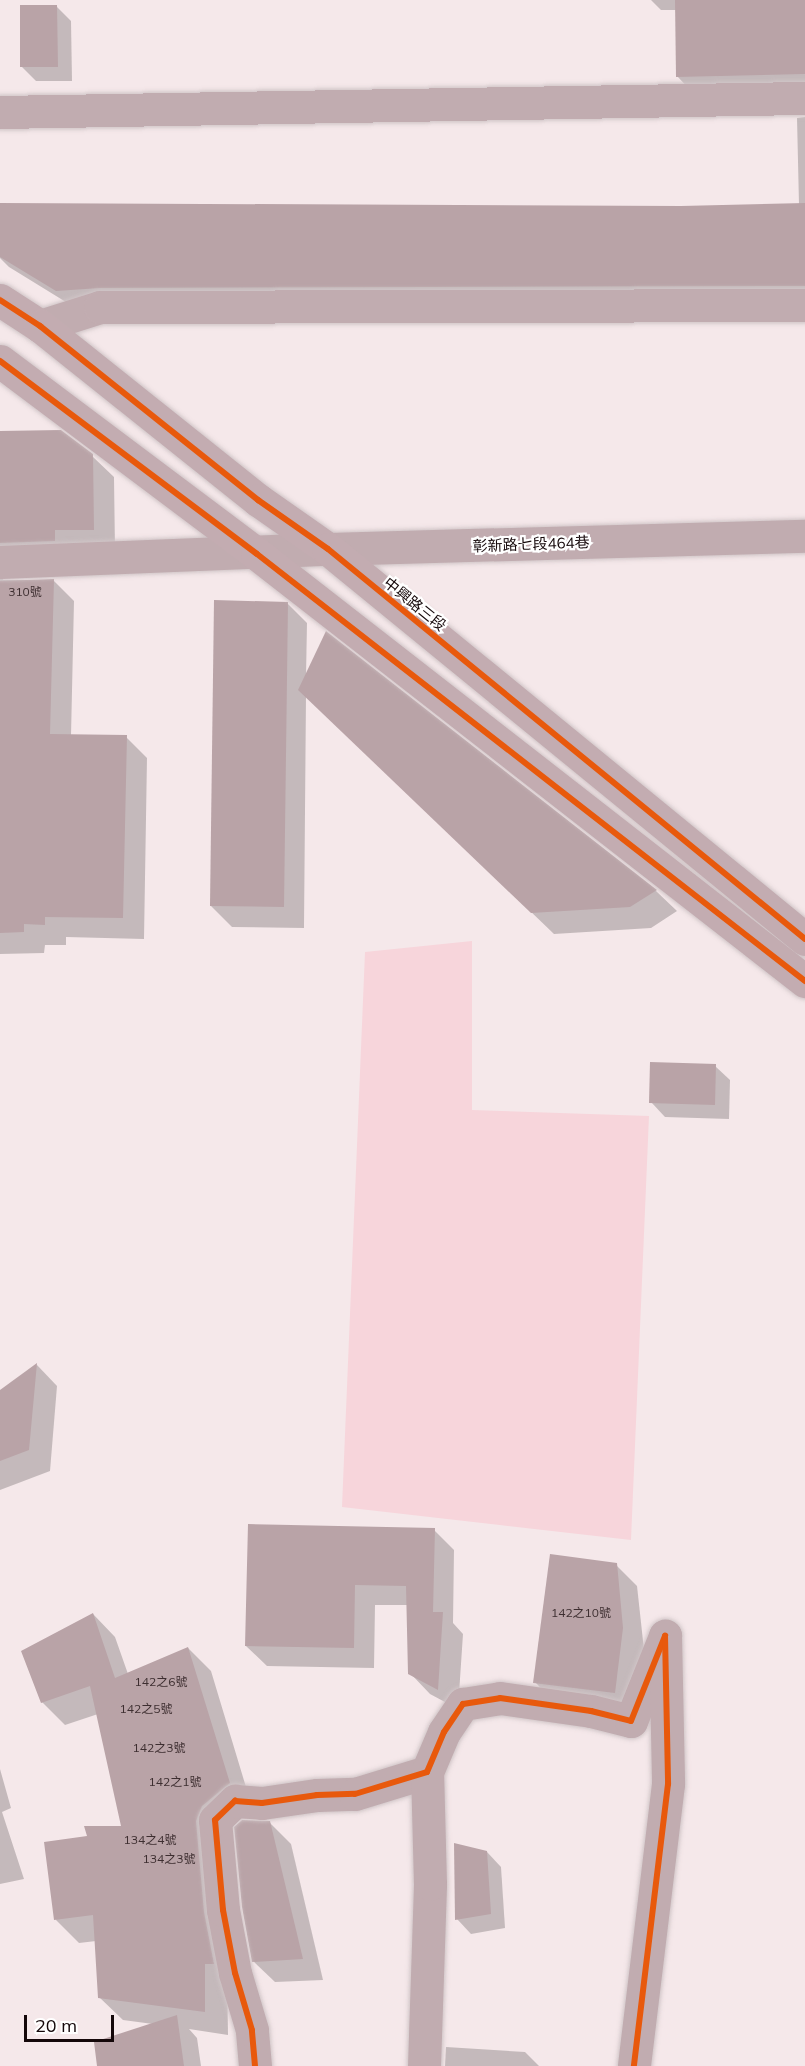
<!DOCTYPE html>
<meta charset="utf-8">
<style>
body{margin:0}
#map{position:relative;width:805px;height:2066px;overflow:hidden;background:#f5e8ea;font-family:Mulish,"Noto Sans TC",sans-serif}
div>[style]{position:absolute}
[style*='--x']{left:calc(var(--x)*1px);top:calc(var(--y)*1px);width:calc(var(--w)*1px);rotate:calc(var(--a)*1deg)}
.green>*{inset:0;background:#f7d5db}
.shadow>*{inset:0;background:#0003}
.building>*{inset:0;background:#b9a3a7}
.roads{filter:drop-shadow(0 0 2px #d0c5c7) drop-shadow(0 0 2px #d0c5c7)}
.minor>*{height:33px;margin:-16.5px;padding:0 16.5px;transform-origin:16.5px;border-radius:16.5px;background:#c1acb0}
.major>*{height:33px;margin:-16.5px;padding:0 16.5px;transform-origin:16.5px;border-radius:16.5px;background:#c3acb1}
.cycleway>*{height:6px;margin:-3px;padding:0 3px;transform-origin:3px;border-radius:3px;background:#e8590c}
span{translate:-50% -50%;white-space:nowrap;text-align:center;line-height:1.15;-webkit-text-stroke:4.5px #fff;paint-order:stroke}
.number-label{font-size:12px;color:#3d2e30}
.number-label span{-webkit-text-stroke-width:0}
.street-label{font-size:15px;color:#140709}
.scale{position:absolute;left:24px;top:2015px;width:90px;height:27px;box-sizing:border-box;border:3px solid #140709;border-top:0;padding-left:8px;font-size:18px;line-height:21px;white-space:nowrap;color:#140709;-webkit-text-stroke:4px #fff;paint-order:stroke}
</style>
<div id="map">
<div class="green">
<div style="clip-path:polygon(472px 941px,472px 1110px,649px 1116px,631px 1540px,342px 1507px,365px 952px)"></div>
</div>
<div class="shadow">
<div style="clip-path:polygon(651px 0,805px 0,805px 91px,694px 94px,677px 76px,677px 10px,661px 10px)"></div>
<div style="clip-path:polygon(56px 6px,71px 21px,72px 81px,36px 81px,22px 67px)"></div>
<div style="clip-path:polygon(805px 117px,805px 303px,74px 307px,9px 267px,0 258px,0 204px,681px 208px,799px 205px,797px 118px)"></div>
<div style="clip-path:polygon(0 432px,92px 456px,114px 477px,115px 550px,4px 574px,3px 580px,53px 580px,74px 601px,71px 736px,126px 737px,147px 758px,144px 939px,66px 937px,66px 945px,45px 945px,44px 953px,0 954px)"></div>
<div style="clip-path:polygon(286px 602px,307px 623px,306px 677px,326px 634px,656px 891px,677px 911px,651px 928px,554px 934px,306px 696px,304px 928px,232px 927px,211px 906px)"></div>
<div style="clip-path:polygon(715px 1066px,730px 1080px,729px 1119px,665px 1117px,651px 1102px)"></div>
<div style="clip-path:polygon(37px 1365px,57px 1386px,50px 1471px,0 1490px,0 1392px)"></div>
<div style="clip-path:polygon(434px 1530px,454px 1550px,453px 1623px,463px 1634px,458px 1709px,430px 1694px,410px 1673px,408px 1605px,375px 1605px,374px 1668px,267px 1666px,246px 1646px)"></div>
<div style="clip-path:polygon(616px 1565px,637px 1586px,644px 1650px,636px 1714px,556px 1704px,535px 1682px)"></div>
<div style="clip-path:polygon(93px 1614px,115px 1637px,128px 1674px,188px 1648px,211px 1671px,252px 1807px,225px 1829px,228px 2035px,189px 2029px,197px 2038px,201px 2066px,99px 2066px,153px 2024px,123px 2020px,99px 1997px,96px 1941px,79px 1943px,56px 1920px,88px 1837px,123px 1827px,98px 1714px,65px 1725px,42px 1702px)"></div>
<div style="clip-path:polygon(0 1769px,11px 1808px,2px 1812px,24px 1879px,0 1884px)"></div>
<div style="clip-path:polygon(269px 1822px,291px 1844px,323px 1980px,275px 1982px,253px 1961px)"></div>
<div style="clip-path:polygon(487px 1852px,501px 1867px,505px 1928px,471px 1934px,457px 1919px)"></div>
<div style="clip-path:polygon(446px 2047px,525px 2052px,539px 2066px,445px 2066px)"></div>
</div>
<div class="building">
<div style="clip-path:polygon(675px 0,805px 0,805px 74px,676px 77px)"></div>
<div style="clip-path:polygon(20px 5px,57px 5px,58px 67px,20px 67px)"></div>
<div style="clip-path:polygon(0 203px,681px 206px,805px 203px,805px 286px,100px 288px,56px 291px,0 257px)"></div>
<div style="clip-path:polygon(61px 430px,93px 454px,94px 530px,55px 530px,55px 541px,0 543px,0 431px)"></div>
<div style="clip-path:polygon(54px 579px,50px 734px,127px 735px,123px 918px,45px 917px,45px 925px,24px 924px,24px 932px,0 933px,0 581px)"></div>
<div style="clip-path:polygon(214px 600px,288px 602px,284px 907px,210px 906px)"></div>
<div style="clip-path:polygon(326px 631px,657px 890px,630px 907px,531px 913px,298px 690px)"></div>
<div style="clip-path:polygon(650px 1062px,716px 1064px,715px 1105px,649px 1103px)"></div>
<div style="clip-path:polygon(37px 1363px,29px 1450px,0 1461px,0 1390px)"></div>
<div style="clip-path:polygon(248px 1524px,435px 1528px,433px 1612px,443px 1612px,438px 1690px,408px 1674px,406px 1586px,355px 1585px,354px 1648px,245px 1646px)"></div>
<div style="clip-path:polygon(550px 1554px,617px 1563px,623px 1628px,615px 1693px,533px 1683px)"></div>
<div style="clip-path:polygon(93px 1613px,115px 1678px,188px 1647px,230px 1783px,202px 1806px,196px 1821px,204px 1912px,214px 1964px,205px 1964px,205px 2012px,98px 1998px,93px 1915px,54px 1920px,44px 1842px,87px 1836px,84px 1826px,121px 1826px,90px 1686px,41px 1703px,21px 1651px)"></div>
<div style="clip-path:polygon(242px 1820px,270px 1821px,303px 1959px,252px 1962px,242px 1907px,234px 1827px)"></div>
<div style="clip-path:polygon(454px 1843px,487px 1851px,491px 1914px,455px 1920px)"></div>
<div style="clip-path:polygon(177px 2015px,184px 2066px,97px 2066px,94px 2042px)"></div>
</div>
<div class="roads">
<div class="minor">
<div style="--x:0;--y:112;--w:805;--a:-1"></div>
<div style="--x:40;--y:326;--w:63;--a:-17.6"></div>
<div style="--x:100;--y:307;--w:705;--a:-0.16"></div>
<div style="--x:0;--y:562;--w:328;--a:-2.3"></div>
<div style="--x:328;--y:549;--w:477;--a:-1.6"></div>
<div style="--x:255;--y:2066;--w:36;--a:-95"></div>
<div style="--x:252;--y:2030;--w:59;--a:-106.6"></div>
<div style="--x:235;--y:1973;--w:64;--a:-100.8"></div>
<div style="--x:223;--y:1910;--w:90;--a:-95.1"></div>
<div style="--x:215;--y:1820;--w:28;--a:-44"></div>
<div style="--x:235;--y:1801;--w:27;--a:4"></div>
<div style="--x:262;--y:1803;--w:56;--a:-8.3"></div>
<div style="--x:317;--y:1795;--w:38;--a:-2"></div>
<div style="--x:355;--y:1794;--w:75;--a:-17"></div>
<div style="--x:427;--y:1772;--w:43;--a:-67"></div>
<div style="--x:444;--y:1732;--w:34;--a:-56"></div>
<div style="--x:463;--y:1704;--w:37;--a:-9"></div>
<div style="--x:500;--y:1698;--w:92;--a:8.1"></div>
<div style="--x:591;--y:1711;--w:41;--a:14"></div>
<div style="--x:631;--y:1721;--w:92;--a:-68.2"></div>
<div style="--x:665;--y:1636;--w:148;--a:88.8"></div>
<div style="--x:668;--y:1784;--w:284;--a:96.9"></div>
<div style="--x:424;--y:2066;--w:182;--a:-88.1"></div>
<div style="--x:430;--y:1884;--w:112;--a:-91.5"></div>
</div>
<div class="major">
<div style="--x:0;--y:300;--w:48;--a:33"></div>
<div style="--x:40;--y:326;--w:279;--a:38.6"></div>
<div style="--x:258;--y:500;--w:85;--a:35"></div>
<div style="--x:328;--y:549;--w:616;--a:39.27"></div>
<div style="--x:0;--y:361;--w:321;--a:36.9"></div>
<div style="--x:257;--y:554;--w:695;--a:37.93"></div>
</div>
</div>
<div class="cycleway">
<div style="--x:0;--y:300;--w:48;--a:33"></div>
<div style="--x:40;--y:326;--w:279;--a:38.6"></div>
<div style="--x:258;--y:500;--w:85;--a:35"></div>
<div style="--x:328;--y:549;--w:616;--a:39.27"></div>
<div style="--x:0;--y:361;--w:321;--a:36.9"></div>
<div style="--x:257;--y:554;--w:695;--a:37.93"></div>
<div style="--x:255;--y:2066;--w:36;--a:-95"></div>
<div style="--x:252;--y:2030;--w:59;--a:-106.6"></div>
<div style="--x:235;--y:1973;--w:64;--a:-100.8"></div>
<div style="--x:223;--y:1910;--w:90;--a:-95.1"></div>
<div style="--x:215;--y:1820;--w:28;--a:-44"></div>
<div style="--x:235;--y:1801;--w:27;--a:4"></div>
<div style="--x:262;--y:1803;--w:56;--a:-8.3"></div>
<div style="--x:317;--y:1795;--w:38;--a:-2"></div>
<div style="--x:355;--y:1794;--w:75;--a:-17"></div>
<div style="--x:427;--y:1772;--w:43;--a:-67"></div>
<div style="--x:444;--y:1732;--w:34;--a:-56"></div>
<div style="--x:463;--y:1704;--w:37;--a:-9"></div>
<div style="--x:500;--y:1698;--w:92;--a:8.1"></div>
<div style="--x:591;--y:1711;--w:41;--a:14"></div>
<div style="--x:631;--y:1721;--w:92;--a:-68.2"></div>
<div style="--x:665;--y:1636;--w:148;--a:88.8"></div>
<div style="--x:668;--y:1784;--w:284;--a:96.9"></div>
</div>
<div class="number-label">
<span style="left:25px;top:592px">310號</span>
<span style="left:581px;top:1613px">142之10號</span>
<span style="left:161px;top:1682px">142之6號</span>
<span style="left:146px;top:1709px">142之5號</span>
<span style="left:159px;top:1748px">142之3號</span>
<span style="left:175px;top:1782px">142之1號</span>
<span style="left:150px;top:1840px">134之4號</span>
<span style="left:169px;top:1859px">134之3號</span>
</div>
<div class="street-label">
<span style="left:531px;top:544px;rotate:-2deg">彰新路七段464巷</span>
<span style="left:415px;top:604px;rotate:39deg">中興路三段</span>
</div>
<div class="scale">20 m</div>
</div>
